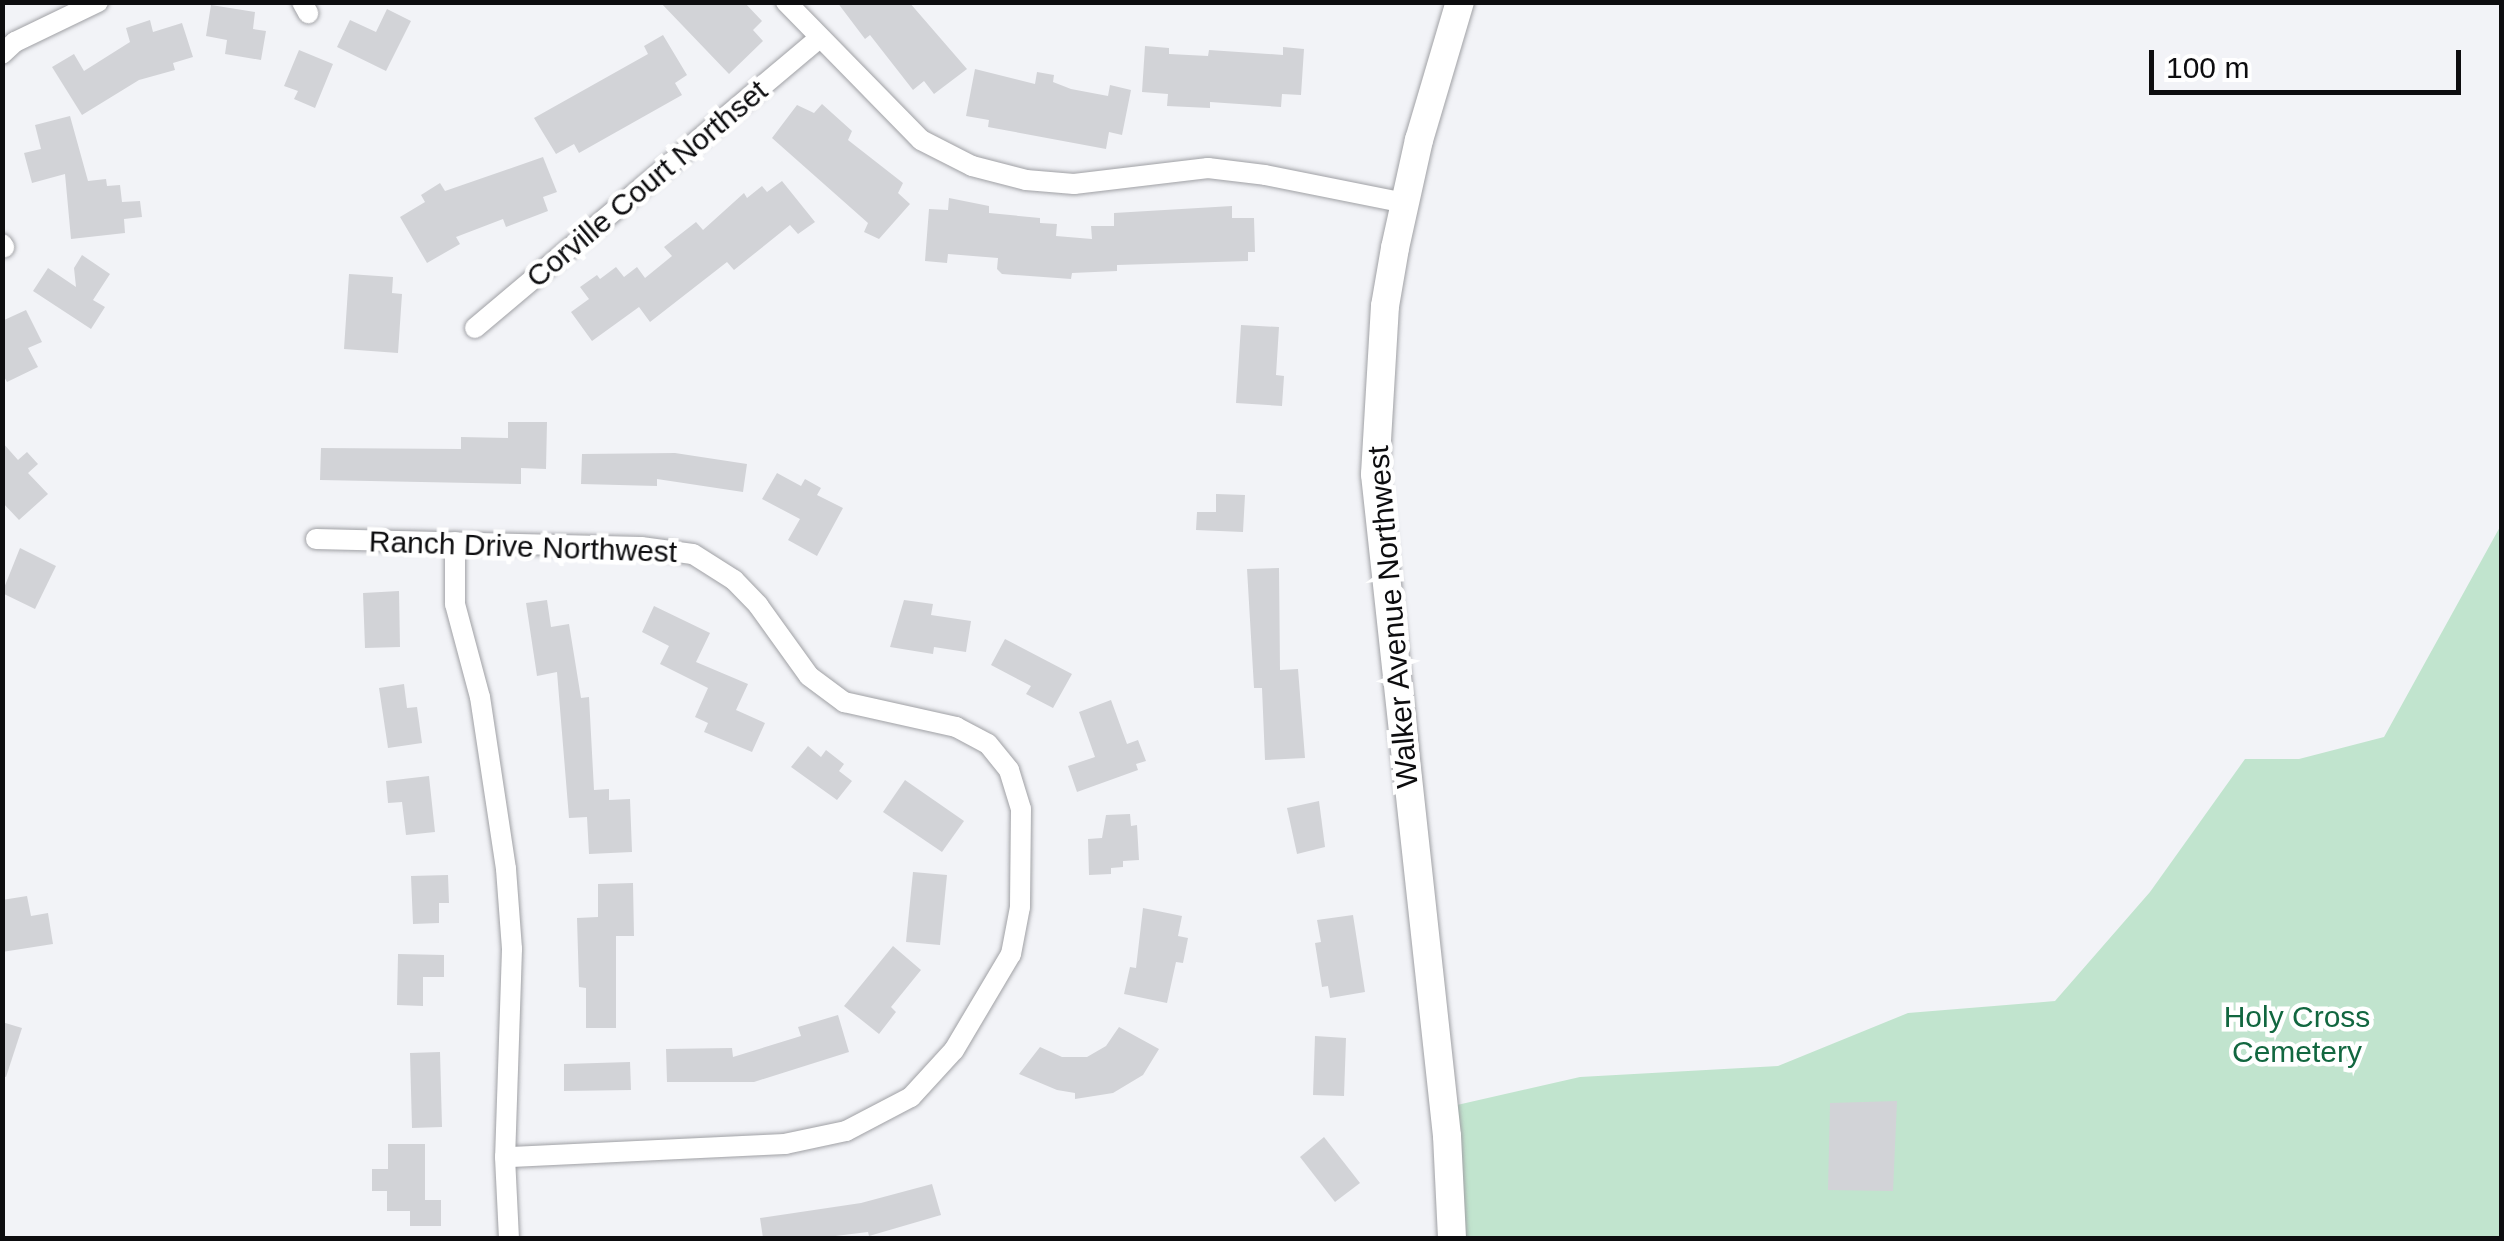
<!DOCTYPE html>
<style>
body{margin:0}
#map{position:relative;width:2504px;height:1241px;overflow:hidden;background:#f2f3f7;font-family:Arial,sans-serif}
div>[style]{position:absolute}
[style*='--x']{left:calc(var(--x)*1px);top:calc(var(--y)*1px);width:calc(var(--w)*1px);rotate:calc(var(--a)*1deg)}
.green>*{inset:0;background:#c1e4ce}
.building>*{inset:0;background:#d2d3d7}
.roads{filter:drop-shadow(0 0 2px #a0a1a5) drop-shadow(0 0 2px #a0a1a5)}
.minor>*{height:20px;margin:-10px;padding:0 10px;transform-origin:10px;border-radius:10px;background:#fff}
.secondary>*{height:28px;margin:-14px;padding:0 14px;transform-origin:14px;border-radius:14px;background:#fff}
span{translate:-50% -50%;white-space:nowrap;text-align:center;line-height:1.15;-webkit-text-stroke:9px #fff;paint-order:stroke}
.street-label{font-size:30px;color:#0d0d0f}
.park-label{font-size:30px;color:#126740}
.frame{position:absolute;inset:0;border:5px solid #0d0d0f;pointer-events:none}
.scale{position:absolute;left:2149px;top:50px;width:312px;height:45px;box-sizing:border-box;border:5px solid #0d0d0f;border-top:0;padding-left:12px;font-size:30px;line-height:35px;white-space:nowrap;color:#0d0d0f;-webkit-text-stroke:8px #fff;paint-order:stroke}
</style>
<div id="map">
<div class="green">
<div style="clip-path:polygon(2501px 525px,2501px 1238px,1464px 1238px,1457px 1105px,1580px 1077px,1778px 1066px,1908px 1013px,2055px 1001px,2150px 892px,2245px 759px,2299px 759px,2384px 737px)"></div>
</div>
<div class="building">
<div style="clip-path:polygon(660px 2px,744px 2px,762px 21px,753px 30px,763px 41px,729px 74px)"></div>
<div style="clip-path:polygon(837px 2px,909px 2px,967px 69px,934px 94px,924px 81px,913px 90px,870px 35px,865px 39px)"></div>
<div style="clip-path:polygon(211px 5px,255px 12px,253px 29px,266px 31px,261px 60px,225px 54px,227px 40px,206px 36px)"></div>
<div style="clip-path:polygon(387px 9px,411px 21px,386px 71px,337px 47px,350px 20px,376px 32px)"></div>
<div style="clip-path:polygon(150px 20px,153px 32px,182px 23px,193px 57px,173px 63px,175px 70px,139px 80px,82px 115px,52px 67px,74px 54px,84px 71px,130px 42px,126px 28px)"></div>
<div style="clip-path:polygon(663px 35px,687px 75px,675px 83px,682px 95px,579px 153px,574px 144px,556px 154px,534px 118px,648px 54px,644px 46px)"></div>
<div style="clip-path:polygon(1145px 46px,1169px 48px,1169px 54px,1208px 56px,1209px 50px,1283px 55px,1283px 47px,1304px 49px,1301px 95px,1282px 94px,1281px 107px,1210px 102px,1210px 108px,1167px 106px,1168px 94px,1142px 92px)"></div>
<div style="clip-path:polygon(299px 50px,333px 64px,315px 108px,294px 99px,298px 91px,284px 86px)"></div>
<div style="clip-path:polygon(975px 69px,1035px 84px,1037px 72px,1054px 75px,1053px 82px,1071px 89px,1108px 96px,1110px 85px,1131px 90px,1122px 135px,1109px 132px,1106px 149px,988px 127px,989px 120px,966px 116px)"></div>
<div style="clip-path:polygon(822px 104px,852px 131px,848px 140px,903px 183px,898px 193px,910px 204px,879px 239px,864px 232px,868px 223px,772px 138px,797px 105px,814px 113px)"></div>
<div style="clip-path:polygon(70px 116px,88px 181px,106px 179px,107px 186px,120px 185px,122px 202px,140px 201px,142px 217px,124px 219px,125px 233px,71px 239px,65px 174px,32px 183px,24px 153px,41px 149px,35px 125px)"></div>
<div style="clip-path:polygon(543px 157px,557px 192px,543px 197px,548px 211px,506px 227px,503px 219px,456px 237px,460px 244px,427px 263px,400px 217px,425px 202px,421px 195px,440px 183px,445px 191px)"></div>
<div style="clip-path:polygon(782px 181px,815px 222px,798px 234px,790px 225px,734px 270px,727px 262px,650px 322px,639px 307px,592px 341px,571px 312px,589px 299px,580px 287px,597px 275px,600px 279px,616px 267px,624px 277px,637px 267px,645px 278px,672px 256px,664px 247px,696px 222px,703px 230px,744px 193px,747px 198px,762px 186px,767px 192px)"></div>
<div style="clip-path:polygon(949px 198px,989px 206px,989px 213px,1040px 218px,1040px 223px,1057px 224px,1056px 236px,1092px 239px,1091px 226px,1114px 226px,1114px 213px,1232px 206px,1232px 218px,1254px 218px,1255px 252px,1248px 252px,1248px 261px,1117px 265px,1117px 271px,1072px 273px,1071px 279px,1002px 274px,997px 269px,998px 258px,948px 254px,947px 263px,925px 261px,929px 209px,948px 210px)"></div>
<div style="clip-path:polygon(82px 255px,110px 274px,93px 300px,105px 307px,91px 329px,33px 291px,48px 268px,76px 287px,74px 268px)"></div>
<div style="clip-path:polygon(349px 274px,393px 277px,392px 293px,402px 294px,398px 353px,344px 349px)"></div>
<div style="clip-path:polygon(26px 310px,42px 342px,28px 348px,38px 367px,7px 382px,2px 373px,2px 321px)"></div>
<div style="clip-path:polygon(1241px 325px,1279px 327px,1276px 375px,1284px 376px,1282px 406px,1236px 403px)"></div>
<div style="clip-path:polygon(508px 422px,547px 422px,546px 469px,521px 468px,521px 484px,320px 480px,321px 448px,461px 449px,461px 437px,508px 438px)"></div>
<div style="clip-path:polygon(2px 442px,18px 460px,27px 452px,38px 464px,28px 473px,48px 494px,19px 520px,2px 502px)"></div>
<div style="clip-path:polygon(675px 453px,747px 464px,743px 492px,657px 479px,657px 486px,581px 484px,582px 454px)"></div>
<div style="clip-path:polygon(777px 473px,801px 486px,805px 479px,821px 488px,817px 495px,843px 508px,817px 556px,788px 540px,800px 519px,762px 499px)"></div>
<div style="clip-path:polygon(1216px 494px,1245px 495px,1243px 532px,1196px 530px,1197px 512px,1216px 512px)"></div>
<div style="clip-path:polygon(20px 548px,56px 566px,35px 609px,2px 593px)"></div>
<div style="clip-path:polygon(1279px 568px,1280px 670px,1298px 669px,1305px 758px,1265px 760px,1262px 688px,1254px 688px,1247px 569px)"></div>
<div style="clip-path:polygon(399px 591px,400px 647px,365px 648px,363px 593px)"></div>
<div style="clip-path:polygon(547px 600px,551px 627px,569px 624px,581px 698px,589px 697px,594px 790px,609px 789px,609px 800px,630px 799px,632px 852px,589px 854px,587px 817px,569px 818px,557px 672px,537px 676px,526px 603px)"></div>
<div style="clip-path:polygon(904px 600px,933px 604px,931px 615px,971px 621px,966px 652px,934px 647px,933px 654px,890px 647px)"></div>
<div style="clip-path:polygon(654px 606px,710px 633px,696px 662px,748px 684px,736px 710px,765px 723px,752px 752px,704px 732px,708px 723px,695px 717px,708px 688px,660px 664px,669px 646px,642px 632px)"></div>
<div style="clip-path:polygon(1005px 639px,1072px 674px,1053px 708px,1026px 694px,1031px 686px,991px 665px)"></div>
<div style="clip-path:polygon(404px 684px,407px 708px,417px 707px,422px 743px,388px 748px,379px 688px)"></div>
<div style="clip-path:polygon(1111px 700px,1127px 744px,1138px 740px,1146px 761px,1136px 764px,1138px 770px,1077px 792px,1068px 766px,1095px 757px,1079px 712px)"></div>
<div style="clip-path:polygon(808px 746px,821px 757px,826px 750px,844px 764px,839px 771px,852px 781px,837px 800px,791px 767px)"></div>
<div style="clip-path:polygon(429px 776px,435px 832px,406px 835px,402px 802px,388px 803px,386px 781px)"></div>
<div style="clip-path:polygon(905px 780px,964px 821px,942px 852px,883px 812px)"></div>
<div style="clip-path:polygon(1319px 801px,1325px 847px,1297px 854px,1287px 808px)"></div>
<div style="clip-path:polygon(1130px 814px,1131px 826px,1137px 825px,1139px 860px,1123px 861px,1123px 867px,1111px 868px,1111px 874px,1089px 875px,1088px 839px,1102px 838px,1106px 815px)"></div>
<div style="clip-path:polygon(913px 872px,947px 875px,940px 945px,906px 942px)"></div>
<div style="clip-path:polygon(448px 875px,449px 903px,439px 903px,439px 923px,413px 924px,411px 876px)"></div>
<div style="clip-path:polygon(633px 883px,634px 936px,616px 936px,616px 1028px,586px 1028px,586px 988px,579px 987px,577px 918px,598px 917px,598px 884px)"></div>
<div style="clip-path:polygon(27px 896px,31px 916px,48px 913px,53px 944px,2px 952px,2px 900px)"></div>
<div style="clip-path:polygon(1143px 908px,1182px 916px,1178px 936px,1188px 938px,1183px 963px,1176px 962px,1167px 1003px,1124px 994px,1130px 967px,1136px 968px)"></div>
<div style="clip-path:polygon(1353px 915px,1365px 992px,1330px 998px,1328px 986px,1322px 987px,1315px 943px,1321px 942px,1317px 920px)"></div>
<div style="clip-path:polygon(893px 946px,921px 970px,891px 1007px,896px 1012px,879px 1034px,844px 1006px)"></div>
<div style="clip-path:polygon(398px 954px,444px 955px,444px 977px,423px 977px,423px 1006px,397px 1005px)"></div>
<div style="clip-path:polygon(838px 1015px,849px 1052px,754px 1082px,667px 1082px,666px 1049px,732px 1048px,733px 1057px,801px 1036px,798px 1027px)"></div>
<div style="clip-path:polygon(2px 1022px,22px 1028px,6px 1077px,2px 1076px)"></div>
<div style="clip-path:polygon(1119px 1027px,1159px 1049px,1143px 1075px,1113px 1093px,1075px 1099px,1075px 1093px,1057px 1090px,1019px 1074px,1040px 1047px,1062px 1057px,1087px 1057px,1106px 1046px)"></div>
<div style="clip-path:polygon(1315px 1036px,1346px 1038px,1344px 1096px,1313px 1095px)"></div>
<div style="clip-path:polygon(440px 1052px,442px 1127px,412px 1128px,410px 1053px)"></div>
<div style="clip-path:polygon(630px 1062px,631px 1090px,564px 1091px,564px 1064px)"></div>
<div style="clip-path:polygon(1897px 1101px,1893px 1191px,1828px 1190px,1830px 1103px)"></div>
<div style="clip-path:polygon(1324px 1137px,1360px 1183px,1335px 1202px,1300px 1157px)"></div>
<div style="clip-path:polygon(388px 1144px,425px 1144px,425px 1200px,441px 1200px,441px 1226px,410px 1226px,410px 1211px,387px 1211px,387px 1191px,372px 1191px,372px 1169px,388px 1169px)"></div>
<div style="clip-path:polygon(932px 1184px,941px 1215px,869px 1236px,868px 1232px,819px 1238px,763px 1238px,760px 1218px,861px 1203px)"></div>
</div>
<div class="roads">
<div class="minor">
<div style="--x:302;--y:2;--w:13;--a:61"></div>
<div style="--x:786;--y:2;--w:193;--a:45.6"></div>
<div style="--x:921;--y:140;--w:57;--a:27"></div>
<div style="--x:972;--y:166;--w:56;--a:14.5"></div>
<div style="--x:1026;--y:180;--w:48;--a:4.8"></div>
<div style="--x:1074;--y:184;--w:135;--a:-6.8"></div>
<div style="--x:1208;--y:168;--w:57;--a:7"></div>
<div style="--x:1265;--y:175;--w:143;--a:11.3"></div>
<div style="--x:2;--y:54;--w:18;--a:-43"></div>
<div style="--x:15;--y:42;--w:92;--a:-25.7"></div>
<div style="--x:2;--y:244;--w:4;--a:56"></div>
<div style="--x:475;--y:328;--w:449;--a:-40.1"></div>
<div style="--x:316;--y:539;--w:325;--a:1.4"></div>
<div style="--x:641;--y:547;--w:52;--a:7.7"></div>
<div style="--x:693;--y:554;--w:49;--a:32.4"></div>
<div style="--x:734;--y:580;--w:35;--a:46"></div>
<div style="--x:758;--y:605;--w:87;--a:54.3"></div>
<div style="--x:809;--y:676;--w:44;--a:36.6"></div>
<div style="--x:844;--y:702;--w:115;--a:12.6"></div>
<div style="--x:956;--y:727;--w:36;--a:28"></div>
<div style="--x:988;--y:744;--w:33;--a:51"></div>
<div style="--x:1009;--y:770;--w:41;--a:72.9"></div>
<div style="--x:1021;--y:809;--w:98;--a:90.6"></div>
<div style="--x:1020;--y:907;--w:48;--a:100.8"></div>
<div style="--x:1011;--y:954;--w:112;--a:120.7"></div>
<div style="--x:954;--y:1050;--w:64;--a:132.5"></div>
<div style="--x:911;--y:1097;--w:73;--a:152.4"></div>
<div style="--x:846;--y:1131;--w:62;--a:168"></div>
<div style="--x:785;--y:1144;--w:280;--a:177.3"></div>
<div style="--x:455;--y:542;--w:62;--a:90"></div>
<div style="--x:455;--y:604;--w:96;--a:75"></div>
<div style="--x:480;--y:697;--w:174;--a:81.4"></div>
<div style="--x:506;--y:869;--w:80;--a:85.7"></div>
<div style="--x:512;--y:949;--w:208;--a:91.9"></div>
<div style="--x:505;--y:1157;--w:81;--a:87.2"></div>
</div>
<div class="secondary">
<div style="--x:1452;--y:1238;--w:102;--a:-92.8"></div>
<div style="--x:1447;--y:1136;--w:666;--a:-96.21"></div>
<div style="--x:1375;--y:474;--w:168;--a:-86.6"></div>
<div style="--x:1385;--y:306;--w:59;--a:-80.2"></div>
<div style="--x:1395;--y:248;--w:111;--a:-77.5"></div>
<div style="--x:1419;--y:140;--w:144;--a:-73.5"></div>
</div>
</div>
<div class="street-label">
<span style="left:647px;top:184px;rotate:-40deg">Corville Court Northset</span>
<span style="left:523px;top:547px;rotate:2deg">Ranch Drive Northwest</span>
<span style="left:1393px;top:617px;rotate:-95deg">Walker Avenue Northwest</span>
</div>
<div class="park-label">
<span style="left:2297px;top:1034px">Holy Cross<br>Cemetery</span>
</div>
<div class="frame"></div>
<div class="scale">100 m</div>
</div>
